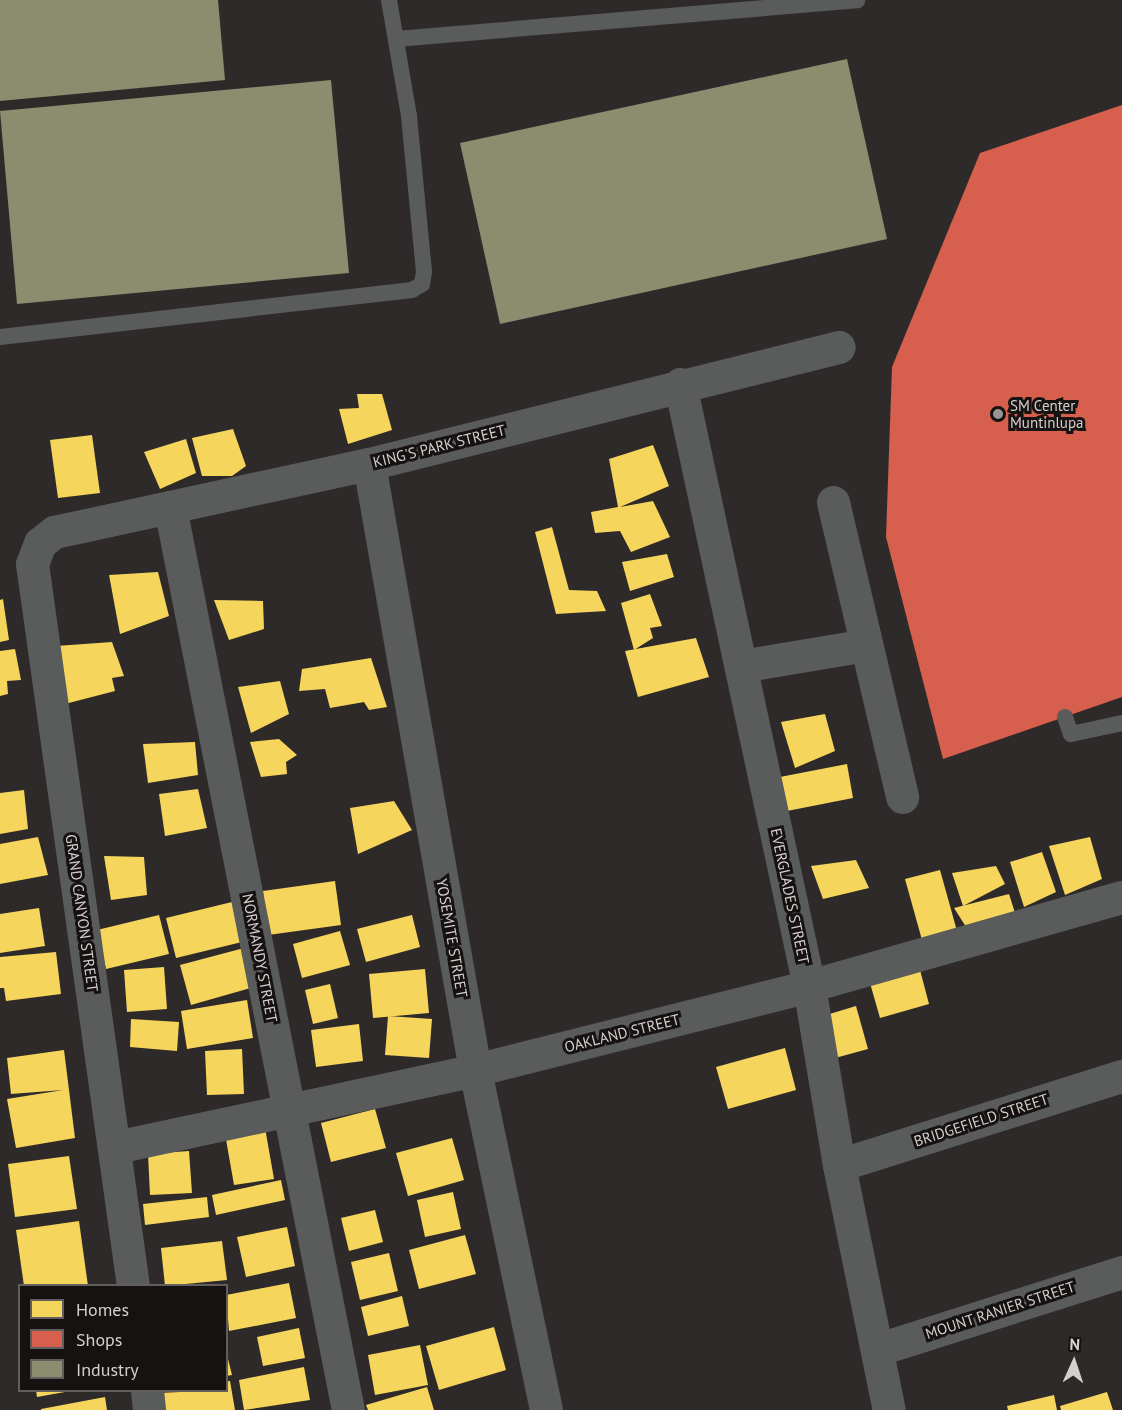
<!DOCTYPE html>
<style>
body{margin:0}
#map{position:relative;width:1122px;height:1410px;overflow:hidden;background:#2f2a2a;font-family:"PT Sans",sans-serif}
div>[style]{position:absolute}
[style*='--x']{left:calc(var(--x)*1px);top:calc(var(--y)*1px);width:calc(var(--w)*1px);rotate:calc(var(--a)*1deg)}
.homes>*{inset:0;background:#f6d55c}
.shops>*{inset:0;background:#d6604d}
.industry>*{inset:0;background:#8c8c6e}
.lane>*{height:16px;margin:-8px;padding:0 8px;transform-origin:8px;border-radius:8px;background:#5a5b5b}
.street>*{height:33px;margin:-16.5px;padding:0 16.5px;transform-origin:16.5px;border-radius:16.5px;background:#5a5b5b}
.dots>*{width:16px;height:16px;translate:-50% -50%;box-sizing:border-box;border:3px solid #161212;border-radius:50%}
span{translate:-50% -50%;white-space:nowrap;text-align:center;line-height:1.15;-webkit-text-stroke:6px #161212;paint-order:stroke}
.poi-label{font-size:15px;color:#d6cfcf}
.left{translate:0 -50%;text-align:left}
.street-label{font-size:15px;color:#d6cfcf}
.legend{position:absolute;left:18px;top:1284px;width:210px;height:108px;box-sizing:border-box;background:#161212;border:2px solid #635e5e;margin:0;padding:8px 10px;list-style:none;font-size:18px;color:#d6cfcf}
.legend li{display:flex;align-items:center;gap:12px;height:30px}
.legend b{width:30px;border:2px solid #635e5e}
.north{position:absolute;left:1044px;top:1332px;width:60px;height:60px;-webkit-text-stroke:4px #161212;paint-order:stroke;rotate:3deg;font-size:16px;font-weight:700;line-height:24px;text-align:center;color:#d6cfcf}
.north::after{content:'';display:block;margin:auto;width:21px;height:27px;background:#d6cfcf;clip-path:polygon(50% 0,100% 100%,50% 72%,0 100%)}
</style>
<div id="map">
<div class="homes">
<div style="clip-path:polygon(357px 394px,382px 394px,392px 430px,348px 444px,339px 409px,359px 408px)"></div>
<div style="clip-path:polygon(233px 429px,246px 466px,232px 476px,202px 476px,192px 438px)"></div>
<div style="clip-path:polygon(92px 435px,100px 493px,58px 498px,50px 440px)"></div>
<div style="clip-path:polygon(186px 439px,196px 473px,160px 489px,144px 452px)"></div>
<div style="clip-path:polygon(653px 445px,669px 486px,620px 507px,653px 501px,670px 537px,631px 552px,620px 531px,595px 533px,591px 512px,618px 507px,609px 459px)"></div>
<div style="clip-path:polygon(552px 527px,569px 590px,597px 591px,606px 611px,556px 614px,535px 532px)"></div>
<div style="clip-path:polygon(667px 554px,674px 577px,630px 591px,622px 562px)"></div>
<div style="clip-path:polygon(158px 572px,169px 616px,120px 634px,109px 575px)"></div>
<div style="clip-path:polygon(650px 594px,662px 626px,650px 628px,653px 638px,634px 650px,621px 603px)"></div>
<div style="clip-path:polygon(3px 599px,9px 640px,0 642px,0 600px)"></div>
<div style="clip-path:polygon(214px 600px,263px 601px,264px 629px,229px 640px)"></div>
<div style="clip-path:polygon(696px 638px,709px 677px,638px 697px,625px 651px)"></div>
<div style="clip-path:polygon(112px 642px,124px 676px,112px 678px,115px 691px,61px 705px,56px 646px)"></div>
<div style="clip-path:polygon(15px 649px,21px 680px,7px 681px,8px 694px,0 696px,0 651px)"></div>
<div style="clip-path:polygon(371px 658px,387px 707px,369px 710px,364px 702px,330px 708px,325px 689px,299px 691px,302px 669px)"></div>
<div style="clip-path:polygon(280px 681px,289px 714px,251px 733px,238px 687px)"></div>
<div style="clip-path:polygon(825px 714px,835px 751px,795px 768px,781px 722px)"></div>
<div style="clip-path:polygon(279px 739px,297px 755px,286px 762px,287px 774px,261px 777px,250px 742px)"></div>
<div style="clip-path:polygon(195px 742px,198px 775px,148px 783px,143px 744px)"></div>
<div style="clip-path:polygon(847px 764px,853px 798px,787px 811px,780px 777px)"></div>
<div style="clip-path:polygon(198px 789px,207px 828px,165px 836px,159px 794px)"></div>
<div style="clip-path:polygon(24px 790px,28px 829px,0 834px,0 793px)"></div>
<div style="clip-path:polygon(394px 801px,412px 830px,358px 854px,350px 808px)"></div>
<div style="clip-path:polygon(38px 837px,48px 875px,0 884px,0 844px)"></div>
<div style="clip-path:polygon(1090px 837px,1102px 879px,1065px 895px,1049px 846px)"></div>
<div style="clip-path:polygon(1042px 852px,1056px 892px,1024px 907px,1010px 862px)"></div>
<div style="clip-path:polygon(104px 856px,144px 857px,147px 895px,111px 900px)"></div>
<div style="clip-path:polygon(856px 860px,869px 888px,823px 899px,811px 866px)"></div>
<div style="clip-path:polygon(996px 866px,1005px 884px,963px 906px,952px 873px)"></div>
<div style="clip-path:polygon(940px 870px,957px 931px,922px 940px,905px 879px)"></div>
<div style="clip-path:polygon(335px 881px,341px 925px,268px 935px,263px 891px)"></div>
<div style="clip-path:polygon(1009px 894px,1016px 916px,968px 930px,954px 908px)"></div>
<div style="clip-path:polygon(232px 902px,242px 942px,176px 958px,166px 918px)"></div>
<div style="clip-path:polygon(39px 908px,45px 946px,0 953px,0 914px)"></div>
<div style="clip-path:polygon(159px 915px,169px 954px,106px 969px,97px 930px)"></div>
<div style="clip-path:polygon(412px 915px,420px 947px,366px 962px,357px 929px)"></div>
<div style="clip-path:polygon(340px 931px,350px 965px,302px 978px,293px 944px)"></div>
<div style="clip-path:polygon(244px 948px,254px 987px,191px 1005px,180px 965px)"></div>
<div style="clip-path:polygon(56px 952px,61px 994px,6px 1001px,4px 988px,0 988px,0 957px)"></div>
<div style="clip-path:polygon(164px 967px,167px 1009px,127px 1012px,124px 970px)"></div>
<div style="clip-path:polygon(425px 969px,429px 1013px,373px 1018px,369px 974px)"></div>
<div style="clip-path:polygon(920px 970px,929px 1004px,880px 1018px,870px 983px)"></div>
<div style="clip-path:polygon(330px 984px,338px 1018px,313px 1024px,305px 990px)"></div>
<div style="clip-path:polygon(247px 1000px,253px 1038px,187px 1049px,181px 1011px)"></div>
<div style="clip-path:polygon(856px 1006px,868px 1049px,835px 1058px,823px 1016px)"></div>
<div style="clip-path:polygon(388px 1016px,432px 1019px,429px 1058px,385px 1055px)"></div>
<div style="clip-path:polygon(131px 1019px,179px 1022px,177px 1051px,130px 1047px)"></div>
<div style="clip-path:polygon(359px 1024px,363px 1061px,316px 1067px,311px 1030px)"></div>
<div style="clip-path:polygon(785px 1048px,796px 1090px,728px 1109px,716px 1067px)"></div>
<div style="clip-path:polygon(242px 1049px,244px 1094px,207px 1095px,205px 1051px)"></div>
<div style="clip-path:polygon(64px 1050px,75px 1138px,16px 1148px,7px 1099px,63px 1090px,11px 1094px,7px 1058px)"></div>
<div style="clip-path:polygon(375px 1109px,386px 1148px,331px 1162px,321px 1123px)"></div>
<div style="clip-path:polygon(264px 1122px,274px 1179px,234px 1185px,224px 1128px)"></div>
<div style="clip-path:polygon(452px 1138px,464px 1180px,408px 1196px,396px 1153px)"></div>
<div style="clip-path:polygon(189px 1151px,192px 1193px,150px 1195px,148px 1154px)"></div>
<div style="clip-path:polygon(69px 1156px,77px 1209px,15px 1217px,8px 1164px)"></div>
<div style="clip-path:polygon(281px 1180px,285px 1200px,216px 1215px,212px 1195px)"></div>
<div style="clip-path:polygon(453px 1192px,461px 1229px,425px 1237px,417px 1200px)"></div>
<div style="clip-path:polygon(207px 1197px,209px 1217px,145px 1225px,143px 1204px)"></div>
<div style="clip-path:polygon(375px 1210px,383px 1242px,349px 1251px,341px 1218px)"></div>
<div style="clip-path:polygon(79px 1221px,88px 1286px,24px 1286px,16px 1230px)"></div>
<div style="clip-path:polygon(287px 1227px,295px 1266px,246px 1277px,237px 1237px)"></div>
<div style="clip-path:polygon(465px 1235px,476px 1274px,419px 1289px,409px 1250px)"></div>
<div style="clip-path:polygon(222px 1241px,227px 1280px,165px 1286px,161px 1248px)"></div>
<div style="clip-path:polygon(389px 1253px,398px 1291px,360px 1300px,351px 1262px)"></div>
<div style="clip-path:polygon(289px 1283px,296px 1318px,229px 1331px,226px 1295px)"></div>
<div style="clip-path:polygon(402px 1296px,409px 1326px,368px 1336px,361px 1307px)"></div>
<div style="clip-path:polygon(494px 1327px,506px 1370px,439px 1390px,426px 1346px)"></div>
<div style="clip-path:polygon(299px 1328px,305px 1358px,263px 1366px,257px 1337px)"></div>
<div style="clip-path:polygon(420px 1345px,428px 1385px,375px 1395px,368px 1355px)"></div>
<div style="clip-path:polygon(226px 1351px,232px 1375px,226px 1376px)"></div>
<div style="clip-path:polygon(304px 1367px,310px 1400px,244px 1410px,239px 1380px)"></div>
<div style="clip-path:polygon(226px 1381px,230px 1381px,235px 1410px,161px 1410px,158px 1393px,226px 1390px)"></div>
<div style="clip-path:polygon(427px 1387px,434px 1410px,368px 1410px,366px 1405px)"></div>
<div style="clip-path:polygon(36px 1390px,65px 1390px,65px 1392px,37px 1397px)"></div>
<div style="clip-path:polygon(1107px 1392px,1113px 1410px,1061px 1410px,1060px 1406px)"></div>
<div style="clip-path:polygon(1054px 1395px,1057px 1410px,1008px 1410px,1007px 1406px)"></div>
<div style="clip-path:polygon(105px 1397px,107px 1410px,41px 1410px,41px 1409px)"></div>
</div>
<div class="shops">
<div style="clip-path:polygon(1122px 105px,1122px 697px,943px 759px,886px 537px,892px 367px,980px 153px)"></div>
</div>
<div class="industry">
<div style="clip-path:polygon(0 0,218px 0,225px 80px,0 101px)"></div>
<div style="clip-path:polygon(847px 59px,887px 239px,500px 324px,460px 143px)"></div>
<div style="clip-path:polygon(331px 80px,349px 273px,17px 304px,0 111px)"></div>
</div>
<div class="lane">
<div style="--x:396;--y:39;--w:463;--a:-4.8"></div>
<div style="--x:0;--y:337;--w:415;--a:-6.5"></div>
<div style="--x:412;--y:290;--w:12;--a:-31"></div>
<div style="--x:422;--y:284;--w:12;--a:-81"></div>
<div style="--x:424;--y:272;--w:157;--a:-95.5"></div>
<div style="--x:409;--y:116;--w:118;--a:-99.8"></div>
<div style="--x:1065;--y:717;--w:18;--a:71"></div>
<div style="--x:1071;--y:734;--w:52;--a:-12.2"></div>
</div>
<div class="street">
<div style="--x:680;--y:384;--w:616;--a:77.91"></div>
<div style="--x:809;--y:986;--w:181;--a:80.5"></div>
<div style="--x:839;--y:1165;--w:250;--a:78.5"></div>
<div style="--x:369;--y:464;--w:615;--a:80.08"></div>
<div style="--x:475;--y:1070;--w:347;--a:78.2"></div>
<div style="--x:833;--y:502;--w:303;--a:76.8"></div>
<div style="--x:170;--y:507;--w:920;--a:78.85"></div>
<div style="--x:741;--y:666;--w:127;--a:-9.5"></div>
<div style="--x:116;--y:1147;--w:367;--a:-12.1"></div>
<div style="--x:475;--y:1070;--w:344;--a:-14.1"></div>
<div style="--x:809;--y:986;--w:325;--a:-15.9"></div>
<div style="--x:839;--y:1165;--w:297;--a:-17.5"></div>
<div style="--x:133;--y:1286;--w:729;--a:-97.96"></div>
<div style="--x:32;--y:564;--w:22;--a:-69"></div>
<div style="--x:40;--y:543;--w:18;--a:-38"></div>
<div style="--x:54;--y:532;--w:322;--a:-12.2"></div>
<div style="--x:369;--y:464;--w:484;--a:-14"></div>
<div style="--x:879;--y:1349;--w:255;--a:-17.6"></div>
<div style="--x:147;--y:1390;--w:20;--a:84"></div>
</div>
<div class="dots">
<div style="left:998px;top:414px;background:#9c9595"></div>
</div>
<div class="poi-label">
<span class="left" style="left:1010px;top:414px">SM Center<br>Muntinlupa</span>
</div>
<div class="street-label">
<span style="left:439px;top:446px;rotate:-14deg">KING'S PARK STREET</span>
<span style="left:790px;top:896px;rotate:78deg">EVERGLADES STREET</span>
<span style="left:82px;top:913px;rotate:82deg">GRAND CANYON STREET</span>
<span style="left:452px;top:938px;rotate:80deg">YOSEMITE STREET</span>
<span style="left:260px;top:958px;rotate:79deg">NORMANDY STREET</span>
<span style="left:622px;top:1033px;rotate:-14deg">OAKLAND STREET</span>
<span style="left:981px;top:1120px;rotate:-18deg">BRIDGEFIELD STREET</span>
<span style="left:1000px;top:1310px;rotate:-18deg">MOUNT RANIER STREET</span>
</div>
<ul class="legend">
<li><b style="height:16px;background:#f6d55c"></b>Homes</li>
<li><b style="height:16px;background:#d6604d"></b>Shops</li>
<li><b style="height:16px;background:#8c8c6e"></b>Industry</li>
</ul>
<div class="north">N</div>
</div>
